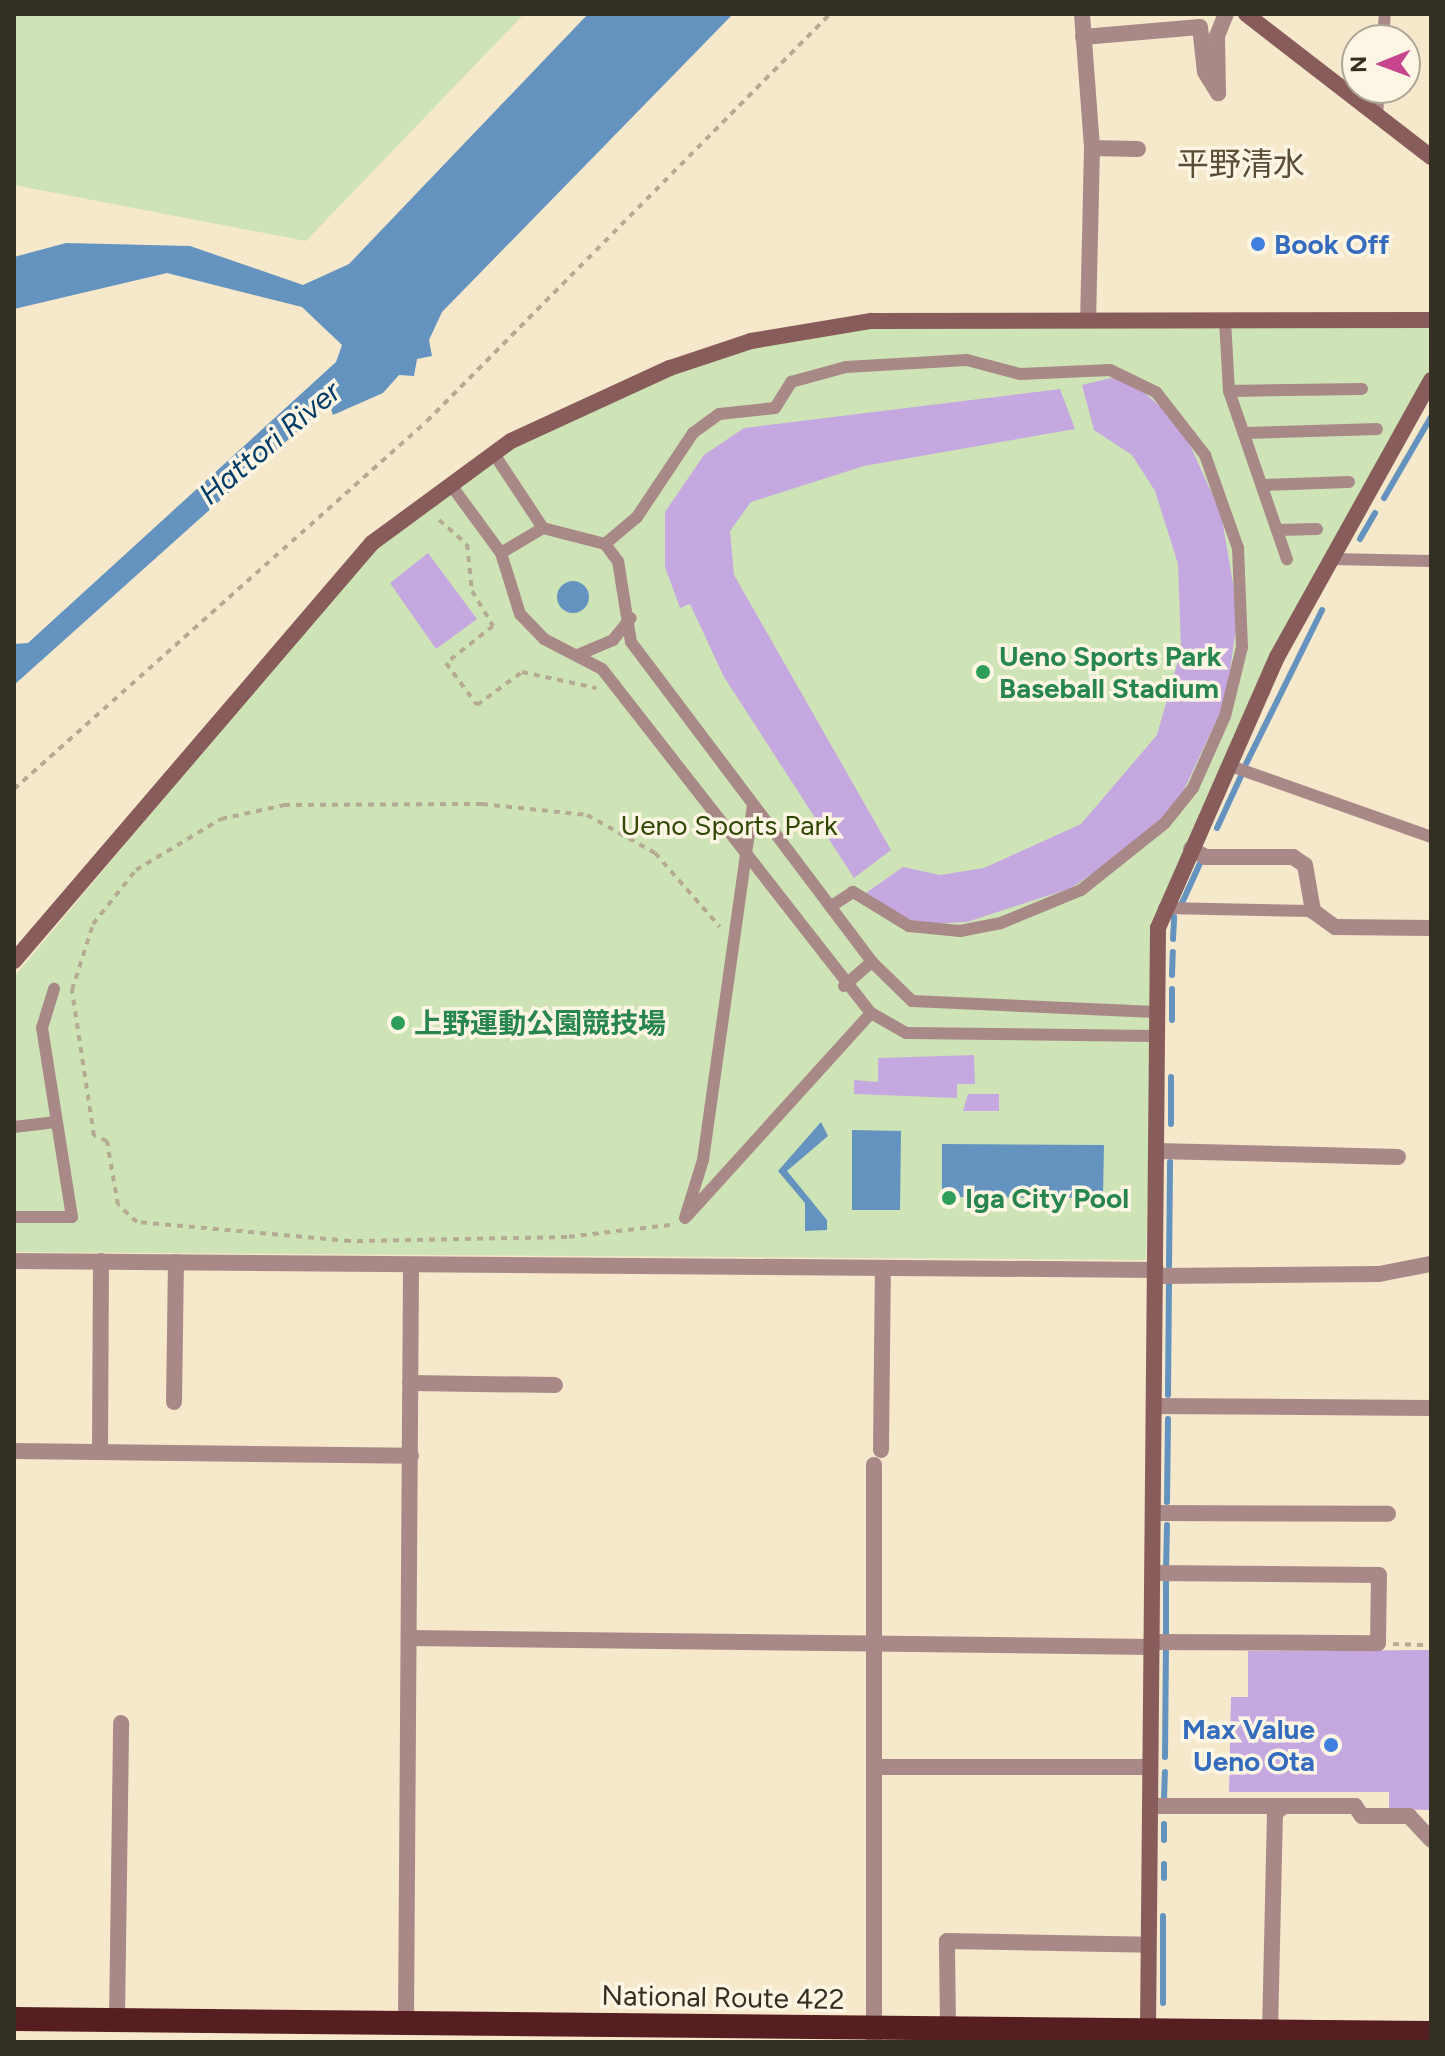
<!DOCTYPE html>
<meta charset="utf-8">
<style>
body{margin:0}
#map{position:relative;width:1445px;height:2056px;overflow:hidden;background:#f6e8cb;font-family:Figtree,"Noto Sans JP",sans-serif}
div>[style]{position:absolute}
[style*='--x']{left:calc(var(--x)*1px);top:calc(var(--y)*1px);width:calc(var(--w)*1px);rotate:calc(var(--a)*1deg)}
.green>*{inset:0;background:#cee4b6}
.water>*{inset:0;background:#6493c0}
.round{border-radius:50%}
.stream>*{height:6px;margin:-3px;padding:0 3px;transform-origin:3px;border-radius:3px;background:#6493c0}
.building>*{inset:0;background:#c6a8e0}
.path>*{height:4px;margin-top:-2px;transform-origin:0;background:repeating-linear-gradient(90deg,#b5aa93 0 6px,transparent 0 12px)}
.lane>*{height:12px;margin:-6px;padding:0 6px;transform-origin:6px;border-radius:6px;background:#a98988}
.street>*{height:16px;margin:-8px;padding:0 8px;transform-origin:8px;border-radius:8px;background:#a98988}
.secondary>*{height:16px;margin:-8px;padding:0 8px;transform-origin:8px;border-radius:8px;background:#875c5b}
.highway>*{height:24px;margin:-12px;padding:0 12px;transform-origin:12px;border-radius:12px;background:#571e21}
.dots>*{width:22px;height:22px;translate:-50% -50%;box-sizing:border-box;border:4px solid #fef6e4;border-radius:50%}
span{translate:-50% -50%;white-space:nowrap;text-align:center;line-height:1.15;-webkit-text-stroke:7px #fef6e4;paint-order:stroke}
.shop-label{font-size:28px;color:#366cbe;font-weight:700}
.left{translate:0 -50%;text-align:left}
.right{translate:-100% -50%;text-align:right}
.leisure-label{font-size:28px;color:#27864d;font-weight:700}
.park-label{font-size:28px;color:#2f4604}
.street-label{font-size:28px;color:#342f23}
.water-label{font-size:30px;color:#023b66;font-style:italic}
.quarter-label{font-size:32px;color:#594d34}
.frame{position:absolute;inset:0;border:16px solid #342f23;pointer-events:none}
.north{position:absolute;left:1341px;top:24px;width:80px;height:80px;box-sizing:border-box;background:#fef6e4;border:2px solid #ada697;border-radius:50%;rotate:269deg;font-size:22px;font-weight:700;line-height:32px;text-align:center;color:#342f23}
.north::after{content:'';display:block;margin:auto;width:28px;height:36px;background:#c7458e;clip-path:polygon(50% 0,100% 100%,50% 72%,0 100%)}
</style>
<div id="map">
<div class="green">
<div style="clip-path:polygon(14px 14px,524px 14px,306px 241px,14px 185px)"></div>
<div style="clip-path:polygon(1431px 322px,1431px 376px,1275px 655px,1155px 928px,1146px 1260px,14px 1252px,14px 977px,377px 543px,513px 444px,672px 370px,752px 343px,872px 324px)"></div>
</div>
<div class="water">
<div style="clip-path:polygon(588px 14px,733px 14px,442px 312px,429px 340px,432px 356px,417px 359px,414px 376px,399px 375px,383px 393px,333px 415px,329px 403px,14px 685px,14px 644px,28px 643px,336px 362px,342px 345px,302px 307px,167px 273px,14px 309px,14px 257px,66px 243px,190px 246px,303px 285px,349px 264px)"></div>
<div class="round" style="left:557px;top:581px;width:32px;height:32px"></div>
<div style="clip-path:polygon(821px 1122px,828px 1136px,787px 1171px,827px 1220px,827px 1230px,805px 1231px,805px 1203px,778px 1171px)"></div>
<div style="clip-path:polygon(852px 1130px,901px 1131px,900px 1210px,852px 1210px)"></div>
<div style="clip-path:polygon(942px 1144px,1104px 1145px,1103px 1198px,942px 1197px)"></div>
</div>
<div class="stream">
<div style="--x:1384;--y:498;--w:94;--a:-59.9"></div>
<div style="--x:1360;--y:539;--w:30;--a:-60"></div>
<div style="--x:1245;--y:766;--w:174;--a:-63.7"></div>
<div style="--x:1217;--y:828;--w:57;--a:-65.2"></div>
<div style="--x:1182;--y:903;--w:48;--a:-65.6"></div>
<div style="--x:1173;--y:939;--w:22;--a:-87"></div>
<div style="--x:1172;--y:975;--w:23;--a:-88"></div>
<div style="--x:1172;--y:1020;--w:31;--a:-90"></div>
<div style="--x:1171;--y:1124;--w:47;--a:-90"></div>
<div style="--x:1169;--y:1266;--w:104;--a:-89.4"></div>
<div style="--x:1168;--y:1395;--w:113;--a:-89.5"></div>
<div style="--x:1167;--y:1502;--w:83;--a:-89.3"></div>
<div style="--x:1166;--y:1569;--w:44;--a:-88.7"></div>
<div style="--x:1166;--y:1637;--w:55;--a:-90"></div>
<div style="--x:1165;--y:1757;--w:106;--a:-89.5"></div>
<div style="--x:1164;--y:1799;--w:27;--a:-88"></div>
<div style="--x:1164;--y:1840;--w:16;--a:-90"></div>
<div style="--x:1164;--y:1878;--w:14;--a:-90"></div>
<div style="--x:1163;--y:2003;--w:87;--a:-90"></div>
</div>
<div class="building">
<div style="clip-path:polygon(1111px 378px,1133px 383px,1163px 409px,1188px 441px,1221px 513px,1238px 613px,1226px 700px,1182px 794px,1144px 838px,1071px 888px,967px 922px,922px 924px,879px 907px,863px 895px,903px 867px,940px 875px,984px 868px,1081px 824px,1157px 735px,1181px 650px,1178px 564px,1155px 491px,1132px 455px,1094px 430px,1082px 385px)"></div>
<div style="clip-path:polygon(1060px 389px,1075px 429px,864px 466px,751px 502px,730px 531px,734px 575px,891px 850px,854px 878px,724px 677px,690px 604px,680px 608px,665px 567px,665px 512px,704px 455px,744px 428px)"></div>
<div style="clip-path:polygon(428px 553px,477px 619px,436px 649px,390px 583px)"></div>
<div style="clip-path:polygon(974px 1055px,975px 1084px,957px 1084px,957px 1098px,854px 1094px,854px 1080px,878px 1082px,878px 1058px)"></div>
<div style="clip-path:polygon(968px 1094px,999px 1094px,999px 1111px,963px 1111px)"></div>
<div style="clip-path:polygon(1431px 1650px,1431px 1810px,1389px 1809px,1389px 1792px,1229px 1792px,1231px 1697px,1248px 1697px,1248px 1651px)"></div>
</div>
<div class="path">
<div style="--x:439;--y:520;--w:37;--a:41"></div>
<div style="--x:467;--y:544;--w:47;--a:83.9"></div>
<div style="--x:472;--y:591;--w:41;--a:59"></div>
<div style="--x:493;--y:626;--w:60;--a:141.8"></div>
<div style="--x:446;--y:663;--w:52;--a:53.6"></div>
<div style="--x:477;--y:705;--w:56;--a:-36.3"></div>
<div style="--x:522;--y:672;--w:76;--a:12.2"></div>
<div style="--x:14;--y:789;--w:553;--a:-41.7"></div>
<div style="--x:427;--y:421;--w:573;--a:-45.28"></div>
<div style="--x:670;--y:1225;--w:104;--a:173.4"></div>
<div style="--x:567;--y:1237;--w:217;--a:178.9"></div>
<div style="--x:350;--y:1241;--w:214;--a:-174.9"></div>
<div style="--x:137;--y:1222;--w:25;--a:-138"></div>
<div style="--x:118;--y:1205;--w:65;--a:-99.8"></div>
<div style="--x:107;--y:1141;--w:14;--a:-159"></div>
<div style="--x:94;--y:1136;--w:148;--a:-98.6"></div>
<div style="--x:72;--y:990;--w:69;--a:-72.3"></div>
<div style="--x:93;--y:924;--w:69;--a:-51.5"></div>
<div style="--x:136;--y:870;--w:99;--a:-31"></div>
<div style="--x:221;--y:819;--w:65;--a:-12.5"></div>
<div style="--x:284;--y:805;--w:198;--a:-0.3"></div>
<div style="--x:482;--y:804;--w:106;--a:6"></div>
<div style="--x:587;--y:815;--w:78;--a:29.2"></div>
<div style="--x:655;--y:853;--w:98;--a:48.7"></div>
<div style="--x:1393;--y:1644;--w:38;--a:2"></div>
</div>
<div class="lane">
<div style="--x:1383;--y:40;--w:26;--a:-86"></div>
<div style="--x:1377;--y:115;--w:27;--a:-86"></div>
<div style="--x:1225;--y:320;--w:71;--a:86.8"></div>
<div style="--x:1229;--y:391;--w:178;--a:71"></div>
<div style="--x:1229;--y:391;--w:133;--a:-0.9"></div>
<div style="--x:1244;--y:433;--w:133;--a:-1.7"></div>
<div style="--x:494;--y:454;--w:89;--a:56.5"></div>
<div style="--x:451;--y:485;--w:84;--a:53.7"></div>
<div style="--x:501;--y:553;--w:64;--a:72.7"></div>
<div style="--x:520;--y:614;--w:35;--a:46"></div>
<div style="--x:544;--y:639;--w:65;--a:27.3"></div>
<div style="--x:602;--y:669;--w:437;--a:52"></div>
<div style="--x:871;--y:1013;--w:40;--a:29.7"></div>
<div style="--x:906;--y:1033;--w:250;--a:0.7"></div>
<div style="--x:1262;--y:485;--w:87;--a:-2"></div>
<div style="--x:1277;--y:530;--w:40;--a:-1.4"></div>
<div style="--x:605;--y:544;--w:42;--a:-40.2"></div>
<div style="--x:637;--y:517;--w:101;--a:-56.3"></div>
<div style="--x:693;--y:433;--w:32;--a:-36"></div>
<div style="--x:719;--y:414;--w:56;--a:-6.1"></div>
<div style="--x:775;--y:408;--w:31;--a:-58"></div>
<div style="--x:791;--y:382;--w:57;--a:-15.3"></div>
<div style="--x:846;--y:367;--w:121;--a:-3.3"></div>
<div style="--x:967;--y:360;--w:55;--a:14.8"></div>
<div style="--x:1020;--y:374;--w:90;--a:-2.5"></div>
<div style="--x:1110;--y:370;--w:51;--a:25.6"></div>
<div style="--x:1156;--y:392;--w:80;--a:52.1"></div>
<div style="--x:1205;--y:455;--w:99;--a:70.5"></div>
<div style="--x:1238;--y:548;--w:99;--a:87.7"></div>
<div style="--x:1242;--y:647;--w:71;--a:103.8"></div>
<div style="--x:1225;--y:716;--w:79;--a:114"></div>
<div style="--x:1193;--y:788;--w:45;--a:128.7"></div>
<div style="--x:1165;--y:823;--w:107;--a:141.4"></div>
<div style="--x:1081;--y:890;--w:87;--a:157.6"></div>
<div style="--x:1001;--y:923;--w:42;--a:169"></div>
<div style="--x:960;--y:931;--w:51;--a:-174.4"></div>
<div style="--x:909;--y:926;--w:66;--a:-148.7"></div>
<div style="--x:853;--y:892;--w:27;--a:147"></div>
<div style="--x:501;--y:553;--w:49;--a:-30.8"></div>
<div style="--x:543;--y:528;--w:64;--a:14.5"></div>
<div style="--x:605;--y:544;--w:21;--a:53"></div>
<div style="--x:618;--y:561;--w:82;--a:80.9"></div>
<div style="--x:631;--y:642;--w:401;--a:53"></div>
<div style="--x:872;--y:962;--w:56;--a:44.3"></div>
<div style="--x:912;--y:1001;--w:244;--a:2.6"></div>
<div style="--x:1331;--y:559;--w:100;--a:1.1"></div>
<div style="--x:580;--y:654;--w:36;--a:-23"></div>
<div style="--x:613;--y:640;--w:28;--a:-51"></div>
<div style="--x:1228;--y:765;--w:215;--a:19.5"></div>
<div style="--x:1164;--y:908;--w:149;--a:1.2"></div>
<div style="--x:844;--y:986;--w:37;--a:-41"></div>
<div style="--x:14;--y:1127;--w:42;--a:-6.8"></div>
<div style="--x:687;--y:1216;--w:274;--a:-47.8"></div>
<div style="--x:14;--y:1217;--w:58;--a:0"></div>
<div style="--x:72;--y:1217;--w:191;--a:-99"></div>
<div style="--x:42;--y:1028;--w:41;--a:-72.9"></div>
<div style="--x:685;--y:1218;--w:61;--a:-72.8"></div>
<div style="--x:703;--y:1160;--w:359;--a:-82"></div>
</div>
<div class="street">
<div style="--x:1082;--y:14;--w:134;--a:85.7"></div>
<div style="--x:1092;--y:148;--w:172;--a:91.3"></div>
<div style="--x:1083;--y:37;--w:117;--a:-4.9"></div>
<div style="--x:1200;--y:27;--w:45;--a:83.7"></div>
<div style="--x:1205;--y:72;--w:25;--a:58"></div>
<div style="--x:1218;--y:93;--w:57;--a:-91"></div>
<div style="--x:1217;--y:36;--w:24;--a:-68"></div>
<div style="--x:1092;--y:148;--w:46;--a:1.2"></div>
<div style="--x:1191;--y:849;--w:17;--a:28"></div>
<div style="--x:1206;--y:857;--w:87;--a:0"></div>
<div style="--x:1293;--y:857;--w:14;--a:34"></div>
<div style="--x:1305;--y:865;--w:47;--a:80.1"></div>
<div style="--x:1313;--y:911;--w:27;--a:36"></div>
<div style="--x:1335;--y:927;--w:96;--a:0.6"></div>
<div style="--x:1157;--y:1151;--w:241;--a:1.4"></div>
<div style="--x:14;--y:1261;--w:1142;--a:0.45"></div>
<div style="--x:1157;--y:1276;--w:222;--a:-0.5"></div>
<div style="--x:1379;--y:1274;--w:53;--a:-10.9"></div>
<div style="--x:410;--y:1383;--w:145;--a:0.8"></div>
<div style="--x:174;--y:1402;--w:140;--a:-89.2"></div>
<div style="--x:1154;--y:1406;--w:277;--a:0.4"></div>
<div style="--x:881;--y:1450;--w:180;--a:-89.4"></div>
<div style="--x:14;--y:1451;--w:397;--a:0.7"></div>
<div style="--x:100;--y:1452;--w:191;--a:-89.7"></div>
<div style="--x:1153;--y:1513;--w:235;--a:0.2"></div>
<div style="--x:409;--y:1638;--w:743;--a:0.69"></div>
<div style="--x:1153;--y:1642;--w:225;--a:0.3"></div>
<div style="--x:1378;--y:1643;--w:68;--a:-89.2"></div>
<div style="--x:1379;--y:1575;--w:226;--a:-179.5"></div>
<div style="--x:879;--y:1767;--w:271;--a:0"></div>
<div style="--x:1150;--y:1806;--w:134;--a:0"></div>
<div style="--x:117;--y:2020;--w:297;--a:-89.2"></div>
<div style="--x:406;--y:2023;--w:758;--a:-89.62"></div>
<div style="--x:948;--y:2029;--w:88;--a:-90.7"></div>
<div style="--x:947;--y:1941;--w:201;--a:1.1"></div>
<div style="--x:1270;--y:2032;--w:219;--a:-88.7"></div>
<div style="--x:1275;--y:1813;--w:11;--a:-38"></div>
<div style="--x:1284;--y:1806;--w:71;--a:0"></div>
<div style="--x:1355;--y:1806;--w:12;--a:55"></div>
<div style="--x:1362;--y:1816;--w:47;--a:0"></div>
<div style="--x:1409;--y:1816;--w:33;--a:47"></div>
<div style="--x:874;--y:2042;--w:577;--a:-90"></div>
</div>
<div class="secondary">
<div style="--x:1246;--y:14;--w:234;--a:37.7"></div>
<div style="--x:14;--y:961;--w:550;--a:-49.42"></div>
<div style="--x:372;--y:543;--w:172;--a:-36.3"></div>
<div style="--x:511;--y:441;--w:175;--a:-24.7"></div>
<div style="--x:670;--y:368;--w:85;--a:-18.4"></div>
<div style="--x:751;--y:341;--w:122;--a:-9.5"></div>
<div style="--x:871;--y:321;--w:560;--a:-0.1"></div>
<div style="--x:1148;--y:2030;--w:1102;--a:-89.48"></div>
<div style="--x:1158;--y:928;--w:296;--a:-66.3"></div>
<div style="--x:1277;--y:657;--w:317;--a:-60.9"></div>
</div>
<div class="highway">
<div style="--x:14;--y:2019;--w:1417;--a:0.57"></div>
</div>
<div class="dots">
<div style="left:1258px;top:244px;background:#3f7fe0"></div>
<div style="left:983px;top:672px;background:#2e9e5b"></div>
<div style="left:398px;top:1023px;background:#2e9e5b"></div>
<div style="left:949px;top:1198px;background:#2e9e5b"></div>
<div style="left:1331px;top:1745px;background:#3f7fe0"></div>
</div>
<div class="shop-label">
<span class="left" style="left:1274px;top:244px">Book Off</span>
<span class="right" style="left:1315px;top:1745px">Max Value<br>Ueno Ota</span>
</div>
<div class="leisure-label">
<span class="left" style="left:999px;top:672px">Ueno Sports Park<br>Baseball Stadium</span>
<span class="left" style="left:414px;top:1023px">上野運動公園競技場</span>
<span class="left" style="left:965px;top:1198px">Iga City Pool</span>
</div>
<div class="park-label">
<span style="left:729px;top:825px">Ueno Sports Park</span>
</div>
<div class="street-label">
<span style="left:723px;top:1997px;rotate:1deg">National Route 422</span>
</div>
<div class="water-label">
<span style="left:270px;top:443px;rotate:-40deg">Hattori River</span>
</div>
<div class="quarter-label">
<span style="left:1241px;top:164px">平野清水</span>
</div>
<div class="frame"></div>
<div class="north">N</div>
</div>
